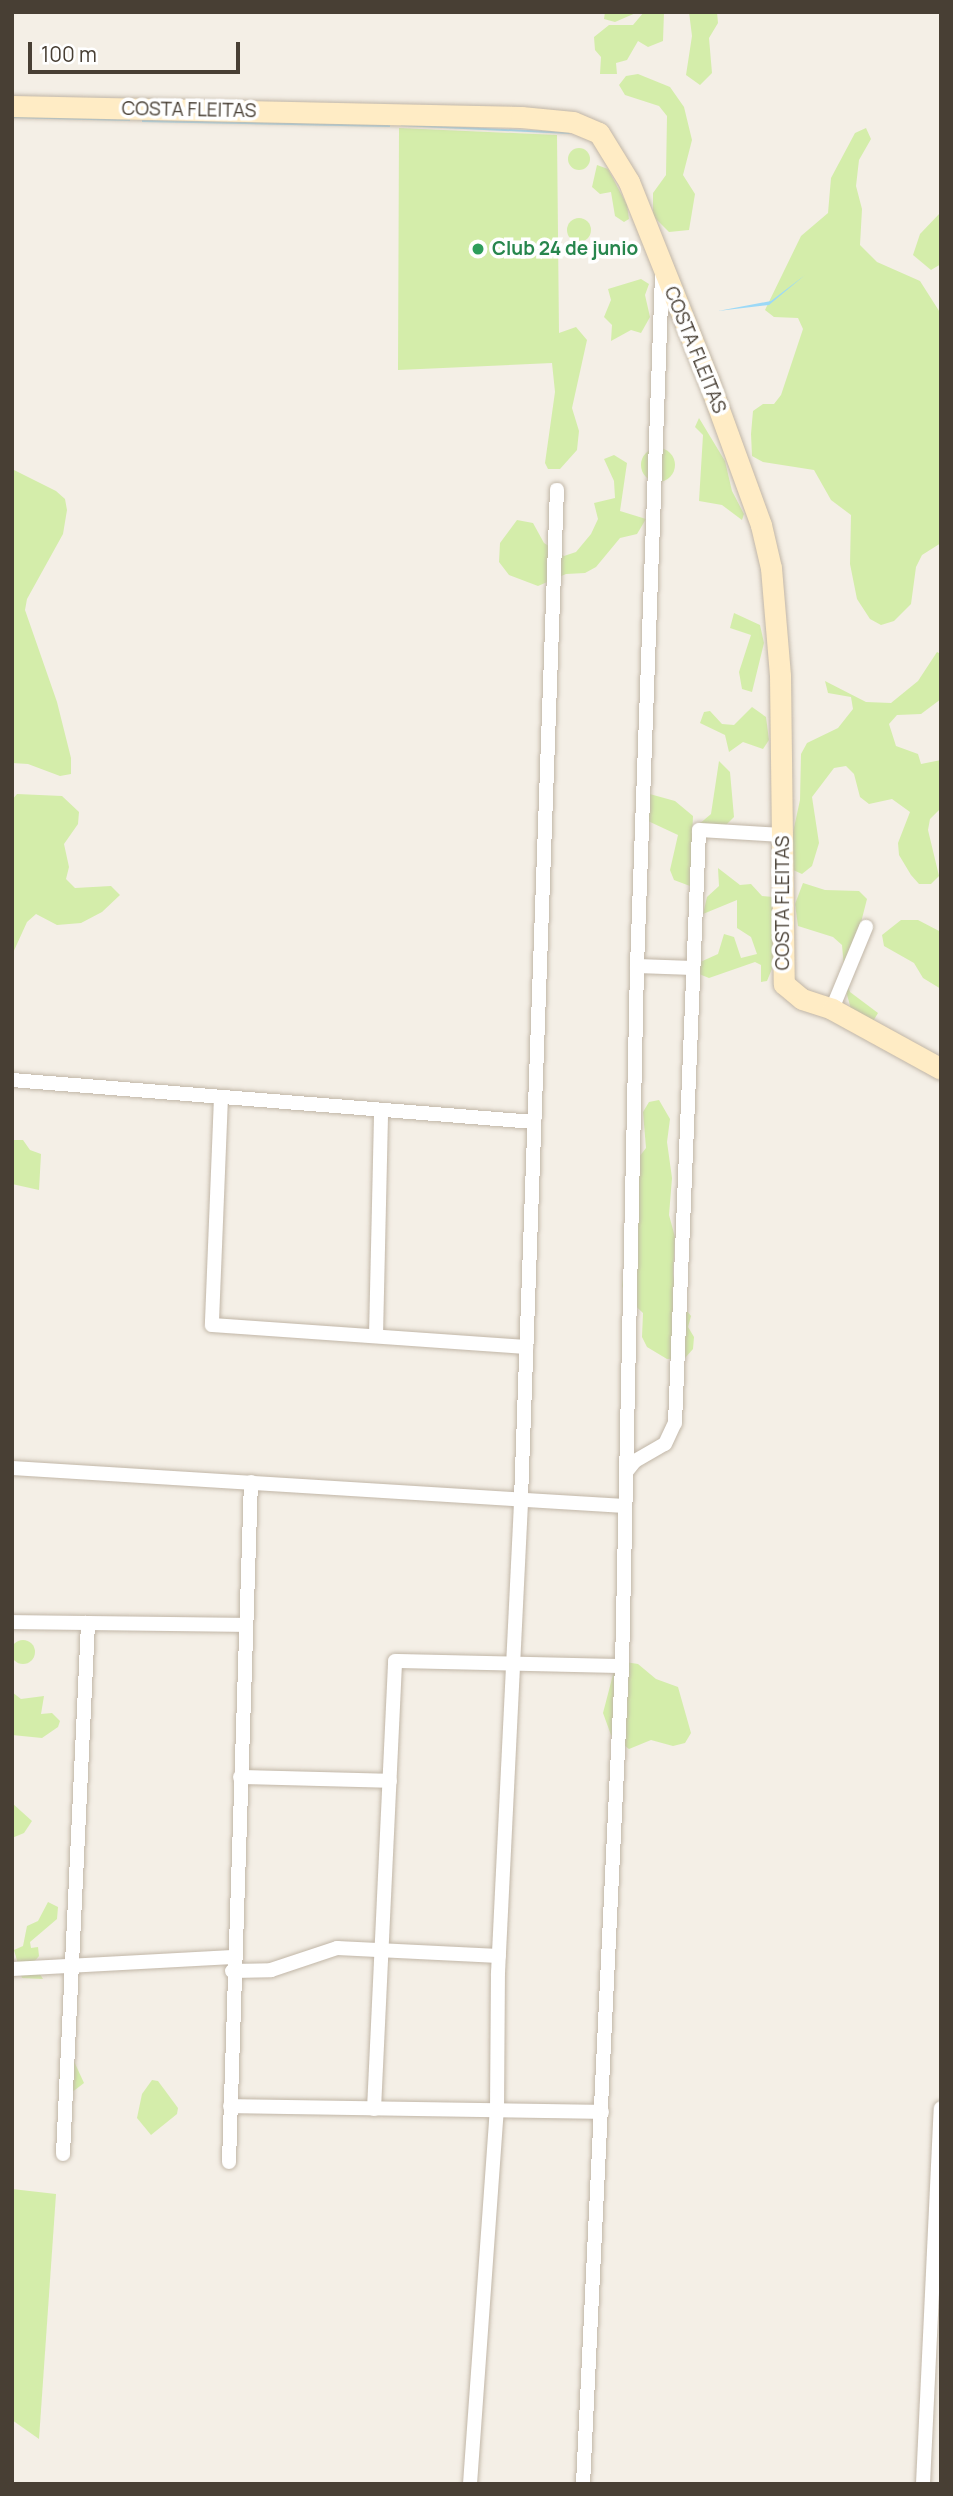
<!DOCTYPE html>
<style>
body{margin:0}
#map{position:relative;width:953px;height:2496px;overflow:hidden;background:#f4efe6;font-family:Manrope,sans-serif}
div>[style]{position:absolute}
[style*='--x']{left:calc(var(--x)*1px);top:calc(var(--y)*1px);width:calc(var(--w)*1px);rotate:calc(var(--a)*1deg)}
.green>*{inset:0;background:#d4edaa}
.round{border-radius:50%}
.water>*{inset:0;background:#9cd9f7}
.roads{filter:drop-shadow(0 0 2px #c1b6a7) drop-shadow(0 0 2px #c1b6a7)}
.minor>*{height:14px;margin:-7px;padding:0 7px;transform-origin:7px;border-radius:7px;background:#fff}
.secondary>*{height:21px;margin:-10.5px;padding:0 10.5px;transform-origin:10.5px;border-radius:10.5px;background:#ffecc5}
.dots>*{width:19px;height:19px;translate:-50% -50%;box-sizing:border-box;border:4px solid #fff;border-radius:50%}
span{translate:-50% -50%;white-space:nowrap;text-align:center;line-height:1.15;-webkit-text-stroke:7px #fff;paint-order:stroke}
.street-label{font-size:19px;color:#483f34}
.leisure-label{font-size:19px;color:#27864d;font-weight:700}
.left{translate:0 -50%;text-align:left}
.frame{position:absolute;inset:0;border:14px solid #483f34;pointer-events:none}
.scale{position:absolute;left:28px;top:42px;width:212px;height:32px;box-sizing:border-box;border:4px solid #483f34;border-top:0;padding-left:9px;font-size:21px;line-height:24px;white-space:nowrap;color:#483f34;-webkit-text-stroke:5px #fff;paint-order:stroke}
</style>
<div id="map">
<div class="green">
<div style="clip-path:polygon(605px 12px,638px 12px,615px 22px,604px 19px)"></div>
<div style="clip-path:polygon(644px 12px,664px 12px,663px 41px,648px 47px,638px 41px,627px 60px,616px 63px,617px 74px,600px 74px,601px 57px,595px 50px,594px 37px,609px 25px,633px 25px)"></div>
<div style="clip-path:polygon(689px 12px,717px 12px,718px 23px,709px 38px,712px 73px,700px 85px,686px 75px,692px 36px)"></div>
<div style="clip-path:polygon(638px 74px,670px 87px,684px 107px,692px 140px,683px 175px,695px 194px,689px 230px,669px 232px,653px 216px,653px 193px,666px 175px,667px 116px,659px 106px,625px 95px,619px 85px,626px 76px)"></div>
<div style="clip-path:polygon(399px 128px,557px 135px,559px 333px,576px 327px,587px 340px,572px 408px,579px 431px,577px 450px,560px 469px,548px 469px,545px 463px,555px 392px,552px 363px,398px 370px)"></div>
<div style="clip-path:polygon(866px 128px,871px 139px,859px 160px,856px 186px,862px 209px,860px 245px,877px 262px,920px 281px,941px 314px,941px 543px,922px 555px,916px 567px,911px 604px,894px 621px,881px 625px,870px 619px,857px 599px,850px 564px,851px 515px,831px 500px,814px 470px,763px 462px,752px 456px,751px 434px,753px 411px,763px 404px,774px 404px,781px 395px,803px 329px,798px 318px,774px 317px,765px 310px,801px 236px,828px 213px,831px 178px,855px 133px)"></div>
<div class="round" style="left:568px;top:148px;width:22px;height:22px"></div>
<div style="clip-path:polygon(597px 165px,608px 169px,627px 205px,629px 219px,624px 222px,615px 216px,611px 192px,600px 194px,592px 187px)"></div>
<div style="clip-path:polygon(941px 212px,941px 264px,931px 270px,913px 255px,920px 234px)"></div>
<div class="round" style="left:567px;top:218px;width:24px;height:24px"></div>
<div style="clip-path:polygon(641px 279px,649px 284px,645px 295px,650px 317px,641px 333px,631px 330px,611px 341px,612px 325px,604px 317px,611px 300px,608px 289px)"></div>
<div style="clip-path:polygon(699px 418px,725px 461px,732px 491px,744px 514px,742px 520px,722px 505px,699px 501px,703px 435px,695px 427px)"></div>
<div class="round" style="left:641px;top:448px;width:34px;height:34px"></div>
<div style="clip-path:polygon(614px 455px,627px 463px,620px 511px,646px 519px,637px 534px,620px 538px,596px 567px,585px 573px,566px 574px,538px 586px,509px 575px,499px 562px,500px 543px,517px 520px,533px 523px,544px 543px,564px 556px,576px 552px,591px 534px,598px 519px,594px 503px,615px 498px,614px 481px,604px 459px)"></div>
<div style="clip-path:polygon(12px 469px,56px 491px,65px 499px,67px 510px,63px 534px,27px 599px,25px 610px,57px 702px,71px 758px,71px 774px,60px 776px,28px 764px,12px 763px)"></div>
<div style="clip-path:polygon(734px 613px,760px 625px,764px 643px,752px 692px,742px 689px,739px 672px,751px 635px,730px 628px)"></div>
<div style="clip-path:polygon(937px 652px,941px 654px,941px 699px,921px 714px,897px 715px,889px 724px,896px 746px,918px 754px,921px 764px,941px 760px,941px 808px,930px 819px,928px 830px,939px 876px,931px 884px,919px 884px,911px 875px,899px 855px,898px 843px,910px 812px,892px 799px,869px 804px,860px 797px,854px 774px,846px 766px,834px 768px,812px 797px,819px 843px,812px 866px,802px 874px,791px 869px,790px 846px,800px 800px,801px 754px,807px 743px,838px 728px,853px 709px,851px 697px,828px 693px,825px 681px,866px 702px,891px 703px,918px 681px)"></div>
<div style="clip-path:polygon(752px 707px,766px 717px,769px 740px,763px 749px,743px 742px,729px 752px,725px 735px,700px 723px,704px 712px,710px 711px,722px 724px,734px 725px)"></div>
<div style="clip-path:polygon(719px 761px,730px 772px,734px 817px,726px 825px,715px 826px,711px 837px,705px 838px,698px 825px,711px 814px)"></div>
<div style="clip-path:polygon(646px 793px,675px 801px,693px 816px,690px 886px,674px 880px,670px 870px,678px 835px,648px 821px)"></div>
<div style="clip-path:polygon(17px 794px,62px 796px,79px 812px,78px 824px,64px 844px,69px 867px,66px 879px,75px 888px,111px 886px,120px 895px,102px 912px,81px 923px,57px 925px,36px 914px,27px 922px,12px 955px,12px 800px)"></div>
<div style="clip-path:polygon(718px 868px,740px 885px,751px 884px,762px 896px,773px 897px,776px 959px,767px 981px,761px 982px,761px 965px,755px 962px,709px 978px,699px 974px,698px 963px,718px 954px,724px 934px,734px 937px,741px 958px,757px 954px,751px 937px,737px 928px,737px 900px,703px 914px,707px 897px,719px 886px)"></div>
<div style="clip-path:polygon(803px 883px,825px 890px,859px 891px,867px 899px,846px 981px,850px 992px,878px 1013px,872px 1023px,852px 1013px,846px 991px,842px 945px,833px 937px,798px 926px,795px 904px)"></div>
<div style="clip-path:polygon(901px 920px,918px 920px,941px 932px,941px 989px,923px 978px,914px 963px,884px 946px,882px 935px)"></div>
<div style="clip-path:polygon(659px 1100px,670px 1119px,667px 1142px,672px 1178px,669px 1215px,675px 1237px,673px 1274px,677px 1298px,691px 1316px,688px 1327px,694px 1337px,693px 1349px,685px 1358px,667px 1359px,647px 1347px,642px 1337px,643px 1313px,626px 1297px,622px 1286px,639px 1157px,646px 1148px,643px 1112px,649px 1102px)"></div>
<div style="clip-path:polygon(12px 1140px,23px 1140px,30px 1150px,41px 1154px,39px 1190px,12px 1184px)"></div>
<div class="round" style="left:11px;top:1640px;width:24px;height:24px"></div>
<div style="clip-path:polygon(625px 1662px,638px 1664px,656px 1679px,678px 1687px,691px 1733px,685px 1743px,673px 1746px,651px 1740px,629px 1749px,611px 1735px,603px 1713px,615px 1667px)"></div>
<div style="clip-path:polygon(12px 1692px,21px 1699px,44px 1696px,41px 1714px,52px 1713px,60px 1721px,58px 1727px,42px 1738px,12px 1735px)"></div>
<div style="clip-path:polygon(12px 1803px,32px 1821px,24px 1833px,12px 1838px)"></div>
<div style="clip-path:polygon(48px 1902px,58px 1907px,57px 1919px,30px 1942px,31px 1948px,38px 1947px,39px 1956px,33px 1963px,43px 1979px,22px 1978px,14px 1950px,23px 1946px,27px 1926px,38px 1921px)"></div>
<div style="clip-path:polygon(72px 2057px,84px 2083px,71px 2093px,59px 2080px,60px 2069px)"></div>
<div style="clip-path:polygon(152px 2080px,158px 2081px,178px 2108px,177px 2114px,151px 2135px,137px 2118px,142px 2094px)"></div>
<div style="clip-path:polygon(12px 2189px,56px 2194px,39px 2439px,12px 2420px)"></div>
</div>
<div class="water">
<div style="clip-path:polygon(12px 116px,130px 118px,130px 121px,12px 118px)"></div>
<div style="clip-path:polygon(142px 120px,390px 125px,390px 127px,142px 122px)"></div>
<div style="clip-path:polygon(401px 124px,569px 132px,570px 134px,401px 126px)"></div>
<div style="clip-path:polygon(805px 275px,769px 305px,718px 311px,771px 301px)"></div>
</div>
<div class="roads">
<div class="minor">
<div style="--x:637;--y:966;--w:56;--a:2"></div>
<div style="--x:832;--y:1009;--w:89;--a:-67.5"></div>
<div style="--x:12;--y:1080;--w:524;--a:4.6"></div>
<div style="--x:221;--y:1097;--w:228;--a:92.3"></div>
<div style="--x:212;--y:1325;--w:315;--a:4"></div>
<div style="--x:376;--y:1336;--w:226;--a:-88.7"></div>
<div style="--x:12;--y:1468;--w:614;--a:3.55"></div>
<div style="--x:626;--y:1472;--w:14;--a:-51"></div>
<div style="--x:635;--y:1461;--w:34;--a:-30"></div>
<div style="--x:665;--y:1444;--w:23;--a:-65"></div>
<div style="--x:675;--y:1423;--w:593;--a:-87.68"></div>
<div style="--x:699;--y:830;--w:84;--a:3.4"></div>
<div style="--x:12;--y:1622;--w:233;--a:0.7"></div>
<div style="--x:240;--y:1777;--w:150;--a:1.5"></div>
<div style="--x:12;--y:1969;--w:221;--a:-3.1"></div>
<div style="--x:232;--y:1971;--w:39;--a:-1"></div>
<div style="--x:271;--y:1970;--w:70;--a:-18.4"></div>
<div style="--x:337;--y:1948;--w:162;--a:2.8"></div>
<div style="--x:230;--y:2106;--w:372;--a:0.9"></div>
<div style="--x:374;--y:2109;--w:448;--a:-87.3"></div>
<div style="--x:395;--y:1661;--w:227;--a:1.3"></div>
<div style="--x:63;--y:2154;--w:532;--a:-87.3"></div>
<div style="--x:229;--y:2162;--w:680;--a:-88.15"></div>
<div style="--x:470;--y:2484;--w:374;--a:-85.9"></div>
<div style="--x:497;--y:2111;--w:138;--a:-89.6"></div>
<div style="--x:498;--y:1973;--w:475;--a:-87.2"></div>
<div style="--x:521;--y:1499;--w:1010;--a:-87.96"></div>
<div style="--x:583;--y:2484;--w:819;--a:-87.27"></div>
<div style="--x:622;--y:1666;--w:700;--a:-88.77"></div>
<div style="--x:637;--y:966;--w:693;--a:-87.93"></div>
<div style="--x:923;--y:2484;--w:376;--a:-87.3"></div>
</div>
<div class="secondary">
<div style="--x:12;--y:106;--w:509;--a:1.24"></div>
<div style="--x:521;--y:117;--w:52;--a:5.5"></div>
<div style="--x:573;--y:122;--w:28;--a:23"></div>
<div style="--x:599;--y:133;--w:57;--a:58.5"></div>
<div style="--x:629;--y:182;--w:215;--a:68.2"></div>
<div style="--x:709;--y:382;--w:152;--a:70"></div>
<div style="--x:761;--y:525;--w:44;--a:76.9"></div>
<div style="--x:771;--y:568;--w:108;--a:85.2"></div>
<div style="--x:780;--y:676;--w:308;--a:89.3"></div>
<div style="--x:784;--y:984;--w:23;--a:40"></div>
<div style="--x:802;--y:999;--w:32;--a:18"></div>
<div style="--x:832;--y:1009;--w:124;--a:28.8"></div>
</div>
</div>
<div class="dots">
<div style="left:478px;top:249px;background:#2e9e5b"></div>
</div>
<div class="street-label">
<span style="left:189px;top:110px;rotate:1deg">COSTA FLEITAS</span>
<span style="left:695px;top:350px;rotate:68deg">COSTA FLEITAS</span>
<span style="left:783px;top:903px;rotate:-90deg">COSTA FLEITAS</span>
</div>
<div class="leisure-label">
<span class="left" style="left:492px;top:249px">Club 24 de junio</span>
</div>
<div class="frame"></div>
<div class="scale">100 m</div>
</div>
